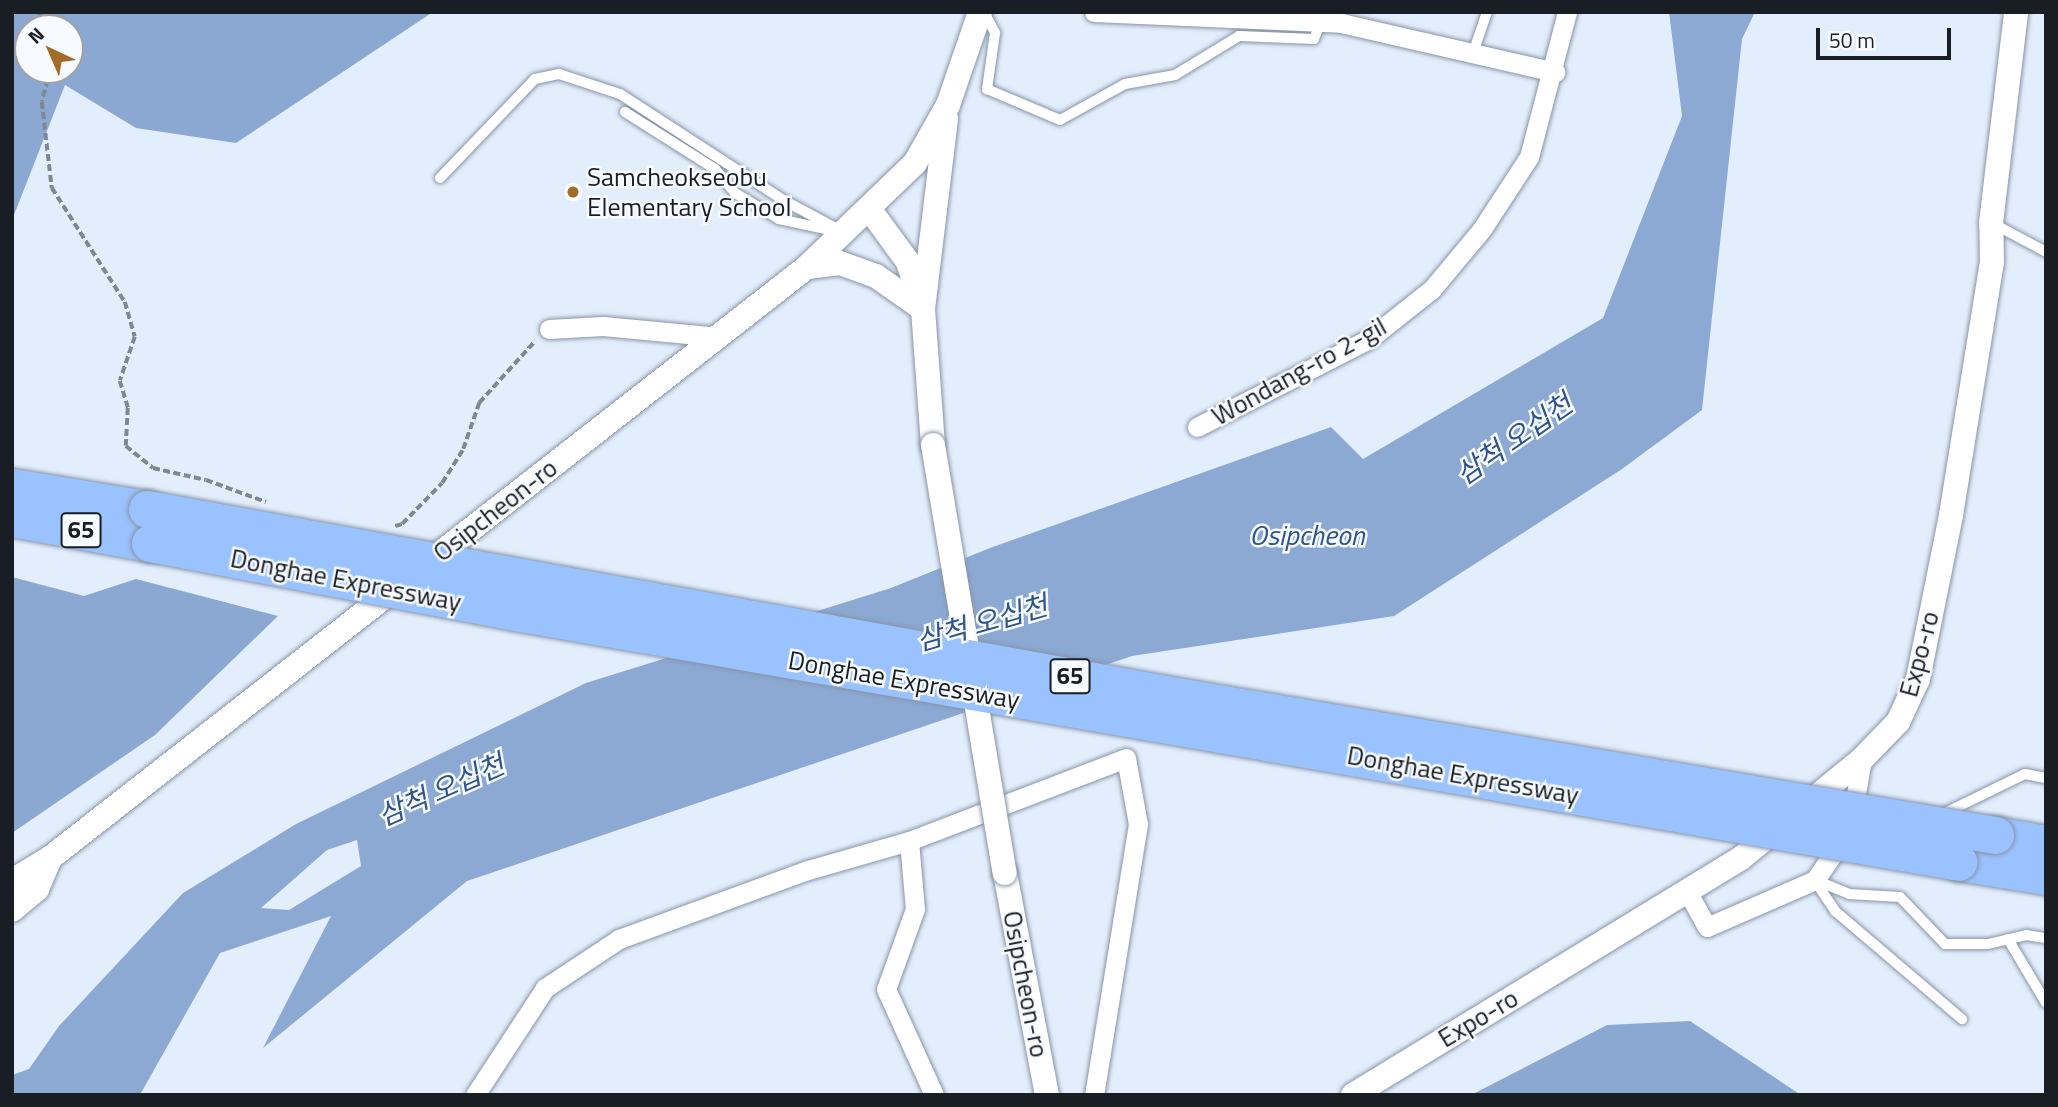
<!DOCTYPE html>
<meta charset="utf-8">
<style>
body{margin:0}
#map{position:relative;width:2058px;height:1107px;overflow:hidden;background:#e3eefd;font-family:"Titillium Web","Noto Sans KR",sans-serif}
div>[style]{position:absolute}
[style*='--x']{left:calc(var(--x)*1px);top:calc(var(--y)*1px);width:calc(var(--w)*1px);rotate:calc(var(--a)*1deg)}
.forest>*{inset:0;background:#8ba8d3}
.water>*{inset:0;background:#8ca9d4}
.path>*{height:3.5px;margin-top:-1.75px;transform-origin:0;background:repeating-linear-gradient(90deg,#7f8792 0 7px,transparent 0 10.5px)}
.roads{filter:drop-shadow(0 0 2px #8895a7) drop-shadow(0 0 2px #8895a7)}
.service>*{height:10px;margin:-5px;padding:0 5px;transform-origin:5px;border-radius:5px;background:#fff}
.minor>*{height:19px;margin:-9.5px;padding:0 9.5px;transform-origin:9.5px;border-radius:9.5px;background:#fff}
.tertiary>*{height:24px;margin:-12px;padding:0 12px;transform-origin:12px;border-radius:12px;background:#fff}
.motorway>*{height:37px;margin:-18.5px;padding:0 18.5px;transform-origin:18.5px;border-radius:18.5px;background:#99c2fe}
.bridges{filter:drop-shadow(0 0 2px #8895a7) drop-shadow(0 0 2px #8895a7)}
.tertiary-bridge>*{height:24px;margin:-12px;padding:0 12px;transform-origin:12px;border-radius:12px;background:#fff}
.motorway-bridge>*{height:37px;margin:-18.5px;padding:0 18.5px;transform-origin:18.5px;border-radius:18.5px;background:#99c2fe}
.dots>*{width:19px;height:19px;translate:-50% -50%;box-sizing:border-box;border:4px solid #f7fafe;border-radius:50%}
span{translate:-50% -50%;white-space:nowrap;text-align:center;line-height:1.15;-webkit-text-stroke:5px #f7fafe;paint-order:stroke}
.shield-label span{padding:2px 5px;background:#f7fafe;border:2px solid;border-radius:5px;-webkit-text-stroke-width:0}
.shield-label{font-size:24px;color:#191e25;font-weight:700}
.poi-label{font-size:26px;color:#191e25}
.left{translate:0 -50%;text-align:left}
.street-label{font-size:26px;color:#191e25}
.water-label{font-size:28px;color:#2f548b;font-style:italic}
.frame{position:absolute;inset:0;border:14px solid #191e25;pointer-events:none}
.north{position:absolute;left:14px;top:14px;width:70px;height:70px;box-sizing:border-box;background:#f7fafe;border:2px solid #9ea2a7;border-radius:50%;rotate:316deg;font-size:19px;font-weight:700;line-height:28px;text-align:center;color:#191e25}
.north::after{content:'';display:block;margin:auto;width:24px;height:32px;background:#a36b27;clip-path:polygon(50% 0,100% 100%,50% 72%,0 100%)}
.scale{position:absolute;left:1816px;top:28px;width:135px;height:32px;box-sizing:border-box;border:4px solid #191e25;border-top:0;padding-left:9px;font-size:21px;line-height:24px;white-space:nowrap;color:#191e25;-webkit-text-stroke:5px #f7fafe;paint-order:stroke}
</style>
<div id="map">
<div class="forest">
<div style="clip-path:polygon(evenodd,12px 12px,433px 12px,236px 143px,136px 128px,65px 85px,12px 220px,12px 12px,28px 28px,70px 28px,70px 70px,28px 70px,28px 28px)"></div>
<div style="clip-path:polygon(12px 577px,84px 596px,136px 579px,278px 616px,155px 735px,12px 833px)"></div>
<div style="clip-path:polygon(1690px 1021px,1801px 1095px,1471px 1095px,1607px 1025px)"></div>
</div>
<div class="water">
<div style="clip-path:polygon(evenodd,1669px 12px,1755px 12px,1742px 39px,1702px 410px,1622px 469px,1394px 616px,1132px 656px,467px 881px,263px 1048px,331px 916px,220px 953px,141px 1093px,12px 1095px,12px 1075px,29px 1069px,59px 1026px,183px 893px,296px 824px,586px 683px,891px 588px,990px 548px,1331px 427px,1363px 459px,1603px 318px,1682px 116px,1669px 12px,357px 840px,361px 866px,289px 910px,261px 908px,327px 850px,357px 840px)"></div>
</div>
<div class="path">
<div style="--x:38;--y:12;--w:20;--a:53"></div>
<div style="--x:51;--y:70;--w:33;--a:106"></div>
<div style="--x:42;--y:102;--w:87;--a:83.4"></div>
<div style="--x:52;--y:188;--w:135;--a:57.4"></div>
<div style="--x:125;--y:302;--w:36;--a:74"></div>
<div style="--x:135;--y:337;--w:46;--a:108.8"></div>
<div style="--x:120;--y:381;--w:28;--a:73"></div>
<div style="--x:128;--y:408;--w:38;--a:93"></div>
<div style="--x:126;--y:446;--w:35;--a:39"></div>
<div style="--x:153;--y:468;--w:54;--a:12.8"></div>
<div style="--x:206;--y:480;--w:64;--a:20.1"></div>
<div style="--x:395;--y:526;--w:7;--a:-16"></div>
<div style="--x:402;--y:524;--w:57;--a:-45.7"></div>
<div style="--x:442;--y:483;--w:40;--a:-58"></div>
<div style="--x:463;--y:449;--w:49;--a:-70.8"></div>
<div style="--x:479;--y:403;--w:84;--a:-47.9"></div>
</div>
<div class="roads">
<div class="service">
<div style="--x:984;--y:12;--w:24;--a:62"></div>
<div style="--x:995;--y:33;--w:57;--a:98.1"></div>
<div style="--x:987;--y:89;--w:79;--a:23"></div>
<div style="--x:1060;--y:120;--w:74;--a:-29"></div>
<div style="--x:1125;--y:84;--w:51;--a:-10.2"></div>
<div style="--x:1175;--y:75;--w:75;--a:-31.4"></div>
<div style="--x:1239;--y:36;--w:75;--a:2.3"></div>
<div style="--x:1314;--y:39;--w:29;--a:-68"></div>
<div style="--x:1473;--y:53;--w:43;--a:-71.1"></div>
<div style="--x:625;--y:112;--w:107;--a:32.3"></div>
<div style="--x:715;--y:169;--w:31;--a:50"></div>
<div style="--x:735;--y:193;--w:51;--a:30.6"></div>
<div style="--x:779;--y:219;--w:56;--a:12.3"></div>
<div style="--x:440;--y:178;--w:137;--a:-46.2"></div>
<div style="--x:535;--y:79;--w:25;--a:-12"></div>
<div style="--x:559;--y:74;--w:64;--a:18.2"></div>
<div style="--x:620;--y:94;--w:197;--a:33"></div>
<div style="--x:785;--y:201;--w:64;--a:28.2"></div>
<div style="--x:1992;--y:223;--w:61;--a:28.2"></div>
<div style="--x:1943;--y:814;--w:91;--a:-26"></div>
<div style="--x:2025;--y:774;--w:21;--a:11"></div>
<div style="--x:1815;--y:880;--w:37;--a:22"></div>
<div style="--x:1849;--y:894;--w:51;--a:3.4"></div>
<div style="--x:1900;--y:897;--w:65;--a:46.2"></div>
<div style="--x:1945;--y:944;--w:43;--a:0"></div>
<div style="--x:1988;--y:944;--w:39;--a:-13"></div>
<div style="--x:2026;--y:935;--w:20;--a:9"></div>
<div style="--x:1815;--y:881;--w:36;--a:56"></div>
<div style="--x:1835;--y:911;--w:167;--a:40.4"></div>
<div style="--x:2008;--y:939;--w:74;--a:59.3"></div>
</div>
<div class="minor">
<div style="--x:1094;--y:12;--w:247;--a:2.5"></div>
<div style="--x:1341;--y:23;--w:220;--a:12.9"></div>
<div style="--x:549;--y:329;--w:54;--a:-3.2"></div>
<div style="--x:603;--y:326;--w:117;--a:5.4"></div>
<div style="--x:1197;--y:427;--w:193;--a:-27.1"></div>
<div style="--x:1369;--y:339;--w:80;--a:-38.4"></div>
<div style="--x:1432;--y:289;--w:78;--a:-50.2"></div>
<div style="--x:1482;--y:229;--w:86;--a:-56.9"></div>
<div style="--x:1529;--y:157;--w:150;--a:-75.3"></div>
<div style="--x:909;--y:841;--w:68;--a:85"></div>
<div style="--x:915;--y:909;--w:85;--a:109.9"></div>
<div style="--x:886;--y:989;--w:116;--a:65.6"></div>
<div style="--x:1687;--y:891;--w:41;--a:60.9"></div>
<div style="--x:1707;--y:927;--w:118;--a:-23.5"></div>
<div style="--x:1815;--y:880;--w:62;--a:-55.5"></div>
<div style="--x:1850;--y:829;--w:71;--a:-80.3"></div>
<div style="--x:475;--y:1095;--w:128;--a:-56.8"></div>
<div style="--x:545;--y:988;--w:89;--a:-33.5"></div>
<div style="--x:619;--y:939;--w:201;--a:-20.1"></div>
<div style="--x:808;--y:870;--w:105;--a:-16"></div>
<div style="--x:909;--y:841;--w:232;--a:-20.9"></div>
<div style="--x:1126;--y:758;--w:67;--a:79.7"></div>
<div style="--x:1138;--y:824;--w:275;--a:99.2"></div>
</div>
<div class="tertiary">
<div style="--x:870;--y:210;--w:64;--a:53.8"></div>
<div style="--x:908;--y:262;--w:49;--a:72.3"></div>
<div style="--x:923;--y:309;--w:136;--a:85.8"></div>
<div style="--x:807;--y:267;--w:33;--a:-7"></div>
<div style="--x:840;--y:263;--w:38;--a:20"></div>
<div style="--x:876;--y:276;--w:57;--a:35.1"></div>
<div style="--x:923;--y:309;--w:192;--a:-83.1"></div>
<div style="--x:1005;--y:873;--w:226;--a:79.3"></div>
<div style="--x:12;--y:881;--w:44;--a:-31.2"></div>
<div style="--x:50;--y:858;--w:960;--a:-37.98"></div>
<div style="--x:807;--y:267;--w:150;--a:-43.9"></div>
<div style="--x:915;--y:163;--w:67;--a:-60.4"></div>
<div style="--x:948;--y:105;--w:98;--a:-71"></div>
<div style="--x:12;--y:910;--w:33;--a:-40"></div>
<div style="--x:37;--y:889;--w:34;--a:-67"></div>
<div style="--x:1353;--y:1095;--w:453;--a:-31.4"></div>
<div style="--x:1740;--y:859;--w:158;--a:-39.3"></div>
<div style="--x:1862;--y:759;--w:52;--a:-45.8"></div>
<div style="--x:1898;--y:722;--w:47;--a:-65.1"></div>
<div style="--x:1918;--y:679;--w:167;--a:-78.6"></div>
<div style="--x:1951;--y:515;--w:256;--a:-80.8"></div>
<div style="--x:1992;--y:262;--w:39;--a:-91"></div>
<div style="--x:1991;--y:223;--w:212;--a:-83.2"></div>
</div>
<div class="motorway">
<div style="--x:12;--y:487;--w:137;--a:9.3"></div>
<div style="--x:12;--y:518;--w:140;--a:10.3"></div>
<div style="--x:1995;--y:835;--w:52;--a:10"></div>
<div style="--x:1959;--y:862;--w:88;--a:9.1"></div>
</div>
</div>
<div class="bridges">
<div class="tertiary-bridge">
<div style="--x:933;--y:445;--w:434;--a:80.5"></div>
</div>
<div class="motorway-bridge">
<div style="--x:147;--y:509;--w:1035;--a:10.3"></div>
<div style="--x:1165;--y:694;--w:842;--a:9.64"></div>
<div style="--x:150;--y:543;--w:371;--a:10.7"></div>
<div style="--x:515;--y:612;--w:1465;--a:9.82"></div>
</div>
</div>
<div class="dots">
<div style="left:573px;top:192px;background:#a36b27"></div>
</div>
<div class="shield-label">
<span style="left:81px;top:530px">65</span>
<span style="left:1070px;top:676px">65</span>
</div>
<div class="poi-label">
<span class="left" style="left:587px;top:192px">Samcheokseobu<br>Elementary School</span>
</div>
<div class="street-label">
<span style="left:1299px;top:371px;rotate:-29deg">Wondang-ro 2-gil</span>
<span style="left:495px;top:510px;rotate:-38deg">Osipcheon-ro</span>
<span style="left:346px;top:580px;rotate:11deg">Donghae Expressway</span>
<span style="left:1919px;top:654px;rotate:-75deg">Expo-ro</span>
<span style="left:904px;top:680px;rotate:10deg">Donghae Expressway</span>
<span style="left:1463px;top:775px;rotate:10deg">Donghae Expressway</span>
<span style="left:1026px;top:984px;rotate:79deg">Osipcheon-ro</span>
<span style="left:1478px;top:1018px;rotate:-31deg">Expo-ro</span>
</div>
<div class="water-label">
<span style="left:1514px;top:439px;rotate:-35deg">삼척 오십천</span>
<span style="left:1307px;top:535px">Osipcheon</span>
<span style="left:982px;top:623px;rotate:-16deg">삼척 오십천</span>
<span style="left:441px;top:790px;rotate:-24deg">삼척 오십천</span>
</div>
<div class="frame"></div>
<div class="north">N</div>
<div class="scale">50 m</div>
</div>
